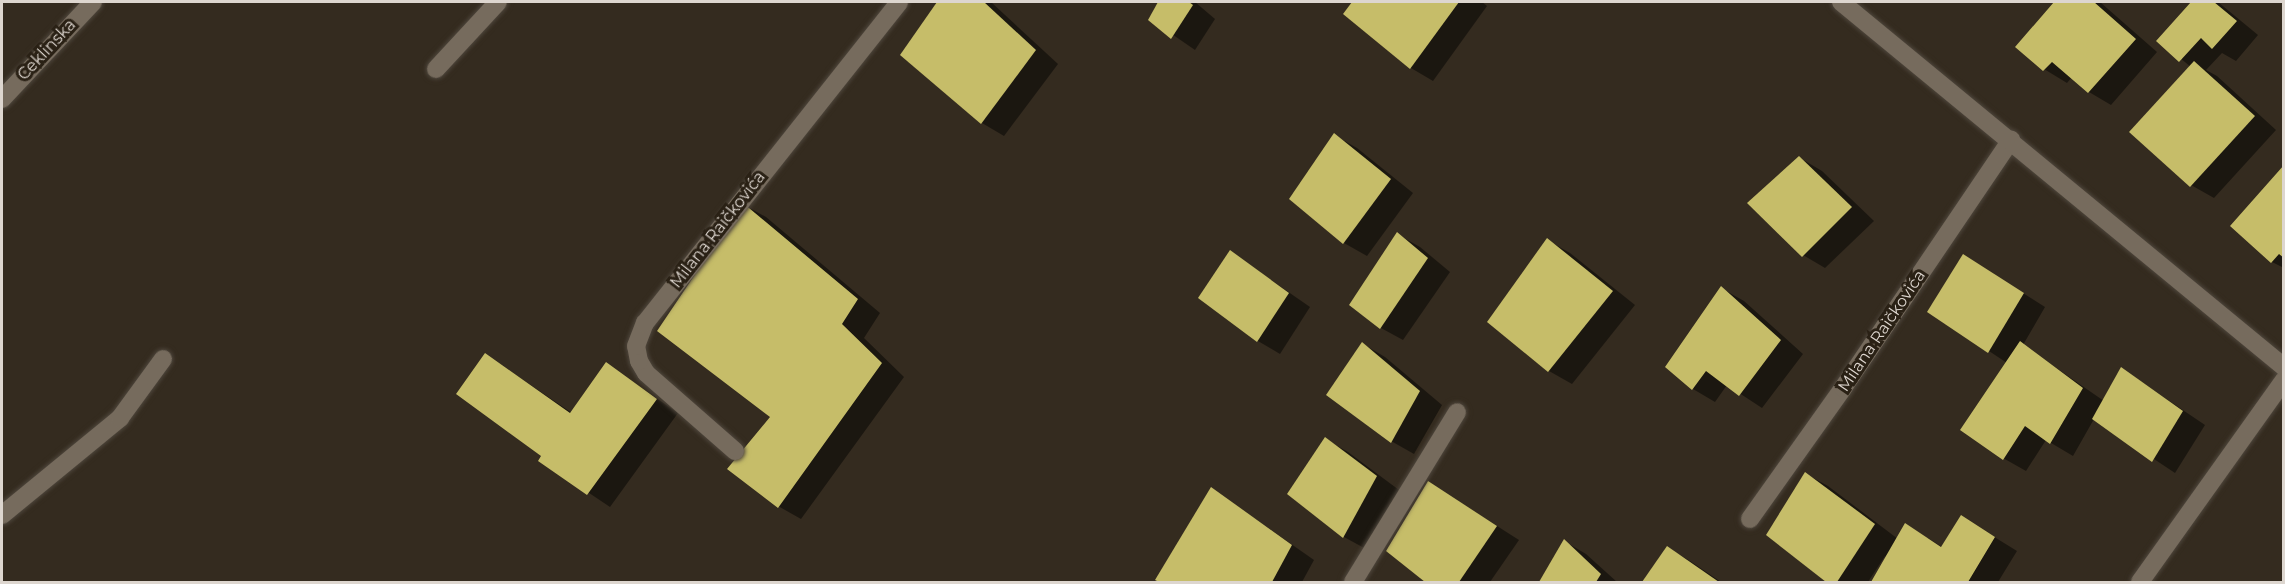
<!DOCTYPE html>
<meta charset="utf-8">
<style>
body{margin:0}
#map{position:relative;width:2285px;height:584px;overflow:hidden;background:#342b1f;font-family:Montserrat,sans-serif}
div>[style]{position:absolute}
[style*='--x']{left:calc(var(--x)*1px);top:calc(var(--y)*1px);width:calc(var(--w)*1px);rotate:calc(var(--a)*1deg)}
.shadow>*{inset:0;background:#0007}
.building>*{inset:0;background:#c6bd69}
.roads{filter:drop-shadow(0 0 2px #4e463c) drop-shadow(0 0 2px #4e463c)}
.lane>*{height:18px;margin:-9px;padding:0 9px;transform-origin:9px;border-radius:9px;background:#766b5d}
.street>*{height:18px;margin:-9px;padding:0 9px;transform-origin:9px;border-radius:9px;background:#766b5d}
span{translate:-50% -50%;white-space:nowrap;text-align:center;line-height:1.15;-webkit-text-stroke:6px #2a2115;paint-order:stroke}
.street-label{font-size:16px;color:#ddd6cf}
.frame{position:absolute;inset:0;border:3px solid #ddd6cf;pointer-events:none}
</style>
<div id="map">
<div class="shadow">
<div style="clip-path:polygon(939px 2px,991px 2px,1058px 64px,1004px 136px,982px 123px,902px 54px)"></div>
<div style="clip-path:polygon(1160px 2px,1195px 2px,1215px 19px,1195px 50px,1150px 19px)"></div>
<div style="clip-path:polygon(1354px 2px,1482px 2px,1487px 6px,1433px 81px,1411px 68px,1345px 14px)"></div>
<div style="clip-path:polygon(2056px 2px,2100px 2px,2157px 52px,2111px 105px,2089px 92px,2072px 77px,2067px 83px,2044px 69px,2017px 46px)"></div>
<div style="clip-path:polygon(2193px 2px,2218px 2px,2258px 35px,2236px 61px,2222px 53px,2206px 70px,2217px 76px,2276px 130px,2214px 198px,2191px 185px,2191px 67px,2158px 40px)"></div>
<div style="clip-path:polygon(1334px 135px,1357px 148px,1413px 193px,1367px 256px,1344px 243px,1291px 199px)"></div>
<div style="clip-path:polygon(1800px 158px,1822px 171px,1874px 221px,1825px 268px,1803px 255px)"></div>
<div style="clip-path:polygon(2284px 167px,2284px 268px,2272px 262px)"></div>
<div style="clip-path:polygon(744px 205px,766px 217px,880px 313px,864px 338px,904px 377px,801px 519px,778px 506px,772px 417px)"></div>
<div style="clip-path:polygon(1397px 234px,1420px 247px,1450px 272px,1403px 340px,1381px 328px)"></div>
<div style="clip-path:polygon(1547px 240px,1570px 253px,1635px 305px,1572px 384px,1549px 371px,1489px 322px)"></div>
<div style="clip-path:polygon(1231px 252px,1310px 307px,1280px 354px,1258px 341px)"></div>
<div style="clip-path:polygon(1964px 256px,2045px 307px,2023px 345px,2104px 401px,2122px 369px,2205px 425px,2175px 473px,2094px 419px,2073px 456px,2046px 440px,2026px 471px,2003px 458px,2007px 363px,1929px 311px)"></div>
<div style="clip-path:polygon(1721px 288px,1744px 301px,1803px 354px,1762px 408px,1727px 385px,1715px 402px,1693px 389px)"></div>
<div style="clip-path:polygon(1363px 344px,1385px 357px,1442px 405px,1414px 454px,1391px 441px)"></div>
<div style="clip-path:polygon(486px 355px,572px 413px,607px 364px,678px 413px,610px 507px,540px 460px,543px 455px)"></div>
<div style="clip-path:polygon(1325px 439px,1348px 452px,1399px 490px,1366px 549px,1344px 537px,1289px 494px)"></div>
<div style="clip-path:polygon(1806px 474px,1828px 486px,1898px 539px,1928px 538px,1942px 547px,1962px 517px,2017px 551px,1998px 582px,1873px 582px,1887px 558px,1885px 556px,1868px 582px,1828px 582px,1768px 535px)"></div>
<div style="clip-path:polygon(1212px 489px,1314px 560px,1302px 582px,1162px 582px,1157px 579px)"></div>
<div style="clip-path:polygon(1450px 496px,1519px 540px,1490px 582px,1428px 582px,1388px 550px)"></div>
<div style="clip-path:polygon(1564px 541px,1586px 554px,1617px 582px,1541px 582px)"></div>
<div style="clip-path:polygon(1668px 548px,1690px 561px,1721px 582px,1644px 582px)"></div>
</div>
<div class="building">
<div style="clip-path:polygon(937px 2px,984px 2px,1036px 50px,981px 124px,900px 55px)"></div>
<div style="clip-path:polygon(1158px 2px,1189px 2px,1193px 5px,1171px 39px,1148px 20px)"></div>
<div style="clip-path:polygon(1352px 2px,1459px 2px,1410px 69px,1343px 14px)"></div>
<div style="clip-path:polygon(2054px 2px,2094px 2px,2136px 39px,2088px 93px,2052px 62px,2043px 71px,2015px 47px)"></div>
<div style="clip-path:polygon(2191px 2px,2214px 2px,2237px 21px,2212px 49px,2201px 38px,2179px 62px,2156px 41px)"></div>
<div style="clip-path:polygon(2194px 61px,2255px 116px,2190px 187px,2129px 132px)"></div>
<div style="clip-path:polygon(1334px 133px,1391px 179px,1343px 244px,1289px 199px)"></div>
<div style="clip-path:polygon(1799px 156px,1852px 207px,1802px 257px,1747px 203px)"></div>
<div style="clip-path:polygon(2284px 165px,2284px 258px,2279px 254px,2271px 263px,2230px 226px)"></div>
<div style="clip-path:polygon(743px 203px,858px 299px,842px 324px,882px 363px,778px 508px,727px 469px,770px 417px,657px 331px)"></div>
<div style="clip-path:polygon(1397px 232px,1428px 258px,1380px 329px,1349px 305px)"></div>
<div style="clip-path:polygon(1547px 238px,1613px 291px,1548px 372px,1487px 322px)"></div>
<div style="clip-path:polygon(1230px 250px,1289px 293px,1257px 342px,1198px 298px)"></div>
<div style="clip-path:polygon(1963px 254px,2024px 293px,1988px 353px,1927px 312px)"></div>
<div style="clip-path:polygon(1721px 286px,1781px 340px,1739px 396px,1706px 371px,1692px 390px,1665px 367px)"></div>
<div style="clip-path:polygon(2020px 341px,2083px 388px,2050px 444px,2025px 426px,2003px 460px,1960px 430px)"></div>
<div style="clip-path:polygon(1362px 342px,1420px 391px,1391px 443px,1326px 395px)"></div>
<div style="clip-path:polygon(485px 353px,570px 413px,606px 362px,657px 399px,587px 495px,538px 461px,541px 456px,456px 394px)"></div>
<div style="clip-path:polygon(2121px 367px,2183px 411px,2152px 462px,2092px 419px)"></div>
<div style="clip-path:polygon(1325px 437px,1377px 476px,1343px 538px,1287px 494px)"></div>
<div style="clip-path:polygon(1805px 472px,1875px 524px,1837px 582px,1826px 582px,1766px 535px)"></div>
<div style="clip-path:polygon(1428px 481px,1497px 526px,1459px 582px,1425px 582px,1386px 551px)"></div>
<div style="clip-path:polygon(1211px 487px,1292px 545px,1272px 582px,1159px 582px,1155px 580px)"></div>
<div style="clip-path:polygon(1961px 515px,1995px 537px,1968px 582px,1871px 582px,1905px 523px,1941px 547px)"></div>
<div style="clip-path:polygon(1564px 539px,1601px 574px,1596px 582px,1539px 582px)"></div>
<div style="clip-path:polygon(1667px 546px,1719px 582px,1642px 582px)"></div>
</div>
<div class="roads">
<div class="lane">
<div style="--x:2;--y:515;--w:153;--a:-39.4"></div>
<div style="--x:120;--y:418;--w:73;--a:-53.9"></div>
<div style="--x:1750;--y:519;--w:161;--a:-54.6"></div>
<div style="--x:1843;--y:388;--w:300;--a:-55.9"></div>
</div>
<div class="street">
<div style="--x:1841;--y:2;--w:574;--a:39.49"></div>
<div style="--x:436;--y:69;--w:91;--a:-47.2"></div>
<div style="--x:2;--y:99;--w:133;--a:-46.8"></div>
<div style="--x:735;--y:451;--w:118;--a:-138.8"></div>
<div style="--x:646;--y:373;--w:14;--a:-120"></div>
<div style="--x:639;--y:361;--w:15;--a:-101"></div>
<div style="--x:636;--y:346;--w:25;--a:-69"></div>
<div style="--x:645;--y:323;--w:409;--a:-51.6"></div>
<div style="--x:1353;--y:582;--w:199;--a:-58.5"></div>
<div style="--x:2140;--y:582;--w:248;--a:-54.5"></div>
</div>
</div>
<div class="street-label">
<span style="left:47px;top:50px;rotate:-47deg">Ceklinska</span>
<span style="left:718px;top:230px;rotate:-52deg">Milana Raičkovića</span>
<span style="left:1882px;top:331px;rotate:-56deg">Milana Raičkovića</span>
</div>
<div class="frame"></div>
</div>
